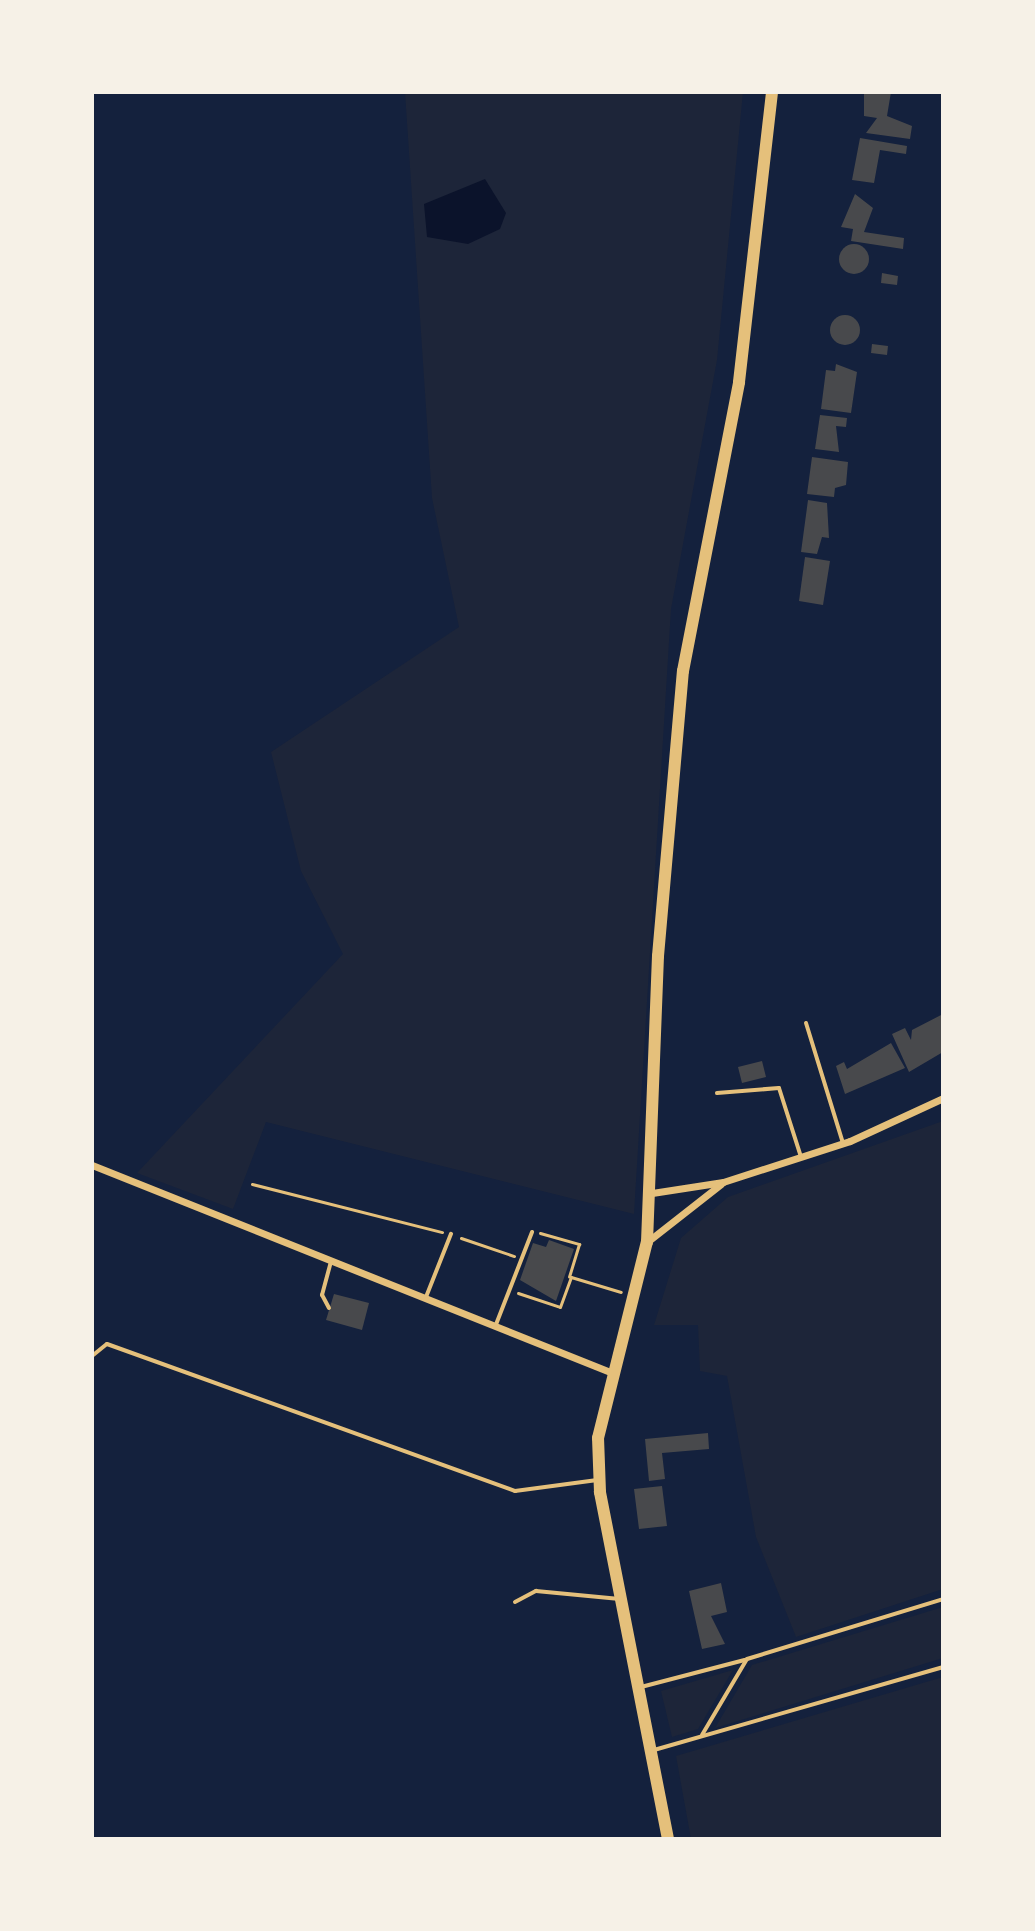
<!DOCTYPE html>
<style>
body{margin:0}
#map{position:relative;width:1035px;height:1931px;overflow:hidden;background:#14213d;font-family:Roboto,sans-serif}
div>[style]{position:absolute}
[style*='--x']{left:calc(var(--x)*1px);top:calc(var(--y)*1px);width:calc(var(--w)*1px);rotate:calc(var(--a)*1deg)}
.green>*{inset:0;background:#1d2539}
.water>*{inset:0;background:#0b132b}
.building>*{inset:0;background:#48494c}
.round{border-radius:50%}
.path>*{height:3px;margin:-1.5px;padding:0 1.5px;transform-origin:1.5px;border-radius:1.5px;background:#e5c07b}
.service>*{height:4px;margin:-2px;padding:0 2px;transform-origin:2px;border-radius:2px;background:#e5c07b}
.minor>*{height:7px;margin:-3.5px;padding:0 3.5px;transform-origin:3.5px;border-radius:3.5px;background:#e5c07b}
.primary>*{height:12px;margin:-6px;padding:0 6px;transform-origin:6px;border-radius:6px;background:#e5c07b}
span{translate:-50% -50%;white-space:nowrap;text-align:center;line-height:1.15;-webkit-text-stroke:8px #f6f1e7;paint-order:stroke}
.frame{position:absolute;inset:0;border:94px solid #f6f1e7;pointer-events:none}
</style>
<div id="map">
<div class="green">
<div style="clip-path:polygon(405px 92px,743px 92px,717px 360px,671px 609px,634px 1214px,266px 1122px,233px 1209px,137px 1173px,343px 954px,301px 871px,271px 752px,459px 627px,432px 498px)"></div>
<div style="clip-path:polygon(943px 1121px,943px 1589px,796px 1637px,756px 1537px,727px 1376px,700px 1371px,698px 1325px,654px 1325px,681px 1238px,728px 1197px)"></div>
<div style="clip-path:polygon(943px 1607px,943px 1658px,715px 1728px,752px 1665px)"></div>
<div style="clip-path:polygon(733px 1670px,698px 1729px,672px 1737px,661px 1691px)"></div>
<div style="clip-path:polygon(943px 1677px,943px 1839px,691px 1839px,676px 1756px)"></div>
</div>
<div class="water">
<div style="clip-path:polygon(485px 179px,506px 213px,500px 229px,468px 244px,427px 237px,424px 204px)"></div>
</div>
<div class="building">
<div style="clip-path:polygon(891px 92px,887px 116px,912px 126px,910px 139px,866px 133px,877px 118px,864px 116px,864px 93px)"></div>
<div style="clip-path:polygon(860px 138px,907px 146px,906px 154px,880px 150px,874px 183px,852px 180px)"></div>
<div style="clip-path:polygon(855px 194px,873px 208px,864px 232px,904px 238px,903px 249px,851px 241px,853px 229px,841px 227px)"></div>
<div class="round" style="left:839px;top:244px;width:30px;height:30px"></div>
<div style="clip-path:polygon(882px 273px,898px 276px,897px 285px,881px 283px)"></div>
<div class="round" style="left:830px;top:315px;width:30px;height:30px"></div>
<div style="clip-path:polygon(872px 344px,888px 346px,887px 355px,871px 353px)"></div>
<div style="clip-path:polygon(836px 364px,857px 372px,851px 413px,821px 409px,826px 370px,835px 371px)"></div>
<div style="clip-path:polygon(820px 415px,847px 418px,846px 427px,836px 426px,839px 452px,815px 449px)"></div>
<div style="clip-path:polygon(812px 457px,848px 462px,846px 485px,835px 488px,834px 497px,807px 494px)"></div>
<div style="clip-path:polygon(808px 500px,827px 503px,829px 538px,822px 537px,817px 554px,801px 552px)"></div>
<div style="clip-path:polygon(805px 557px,830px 561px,823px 605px,799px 601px)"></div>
<div style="clip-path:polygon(943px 1014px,943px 1052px,909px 1072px,892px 1034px,905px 1028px,911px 1040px,912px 1030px)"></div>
<div style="clip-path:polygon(891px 1043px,905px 1068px,845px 1094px,836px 1066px,844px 1062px,847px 1069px)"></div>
<div style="clip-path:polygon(762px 1061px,766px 1077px,742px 1083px,738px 1067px)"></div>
<div style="clip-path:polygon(549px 1240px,574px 1249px,556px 1301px,520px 1280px,533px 1243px,546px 1247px)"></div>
<div style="clip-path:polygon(334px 1294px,369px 1303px,362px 1330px,326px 1320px)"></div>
<div style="clip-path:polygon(708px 1433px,709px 1449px,662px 1453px,665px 1479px,649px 1481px,645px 1439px)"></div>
<div style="clip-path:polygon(662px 1486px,667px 1526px,639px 1529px,634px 1489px)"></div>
<div style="clip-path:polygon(721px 1583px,727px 1612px,711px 1616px,725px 1644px,702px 1649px,689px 1591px)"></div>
</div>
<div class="path">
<div style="--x:252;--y:1184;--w:196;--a:14.2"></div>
<div style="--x:540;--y:1233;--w:41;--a:15.8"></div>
<div style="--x:579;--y:1244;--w:34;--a:107"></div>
<div style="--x:461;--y:1238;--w:56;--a:18.8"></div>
<div style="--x:518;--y:1293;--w:44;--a:18.4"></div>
<div style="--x:560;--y:1307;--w:32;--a:-70"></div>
<div style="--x:571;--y:1277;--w:52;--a:16.7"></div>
</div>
<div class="service">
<div style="--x:806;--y:1023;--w:126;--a:72.9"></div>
<div style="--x:717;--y:1093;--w:62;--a:-4.6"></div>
<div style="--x:779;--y:1088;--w:72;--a:72.3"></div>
<div style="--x:426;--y:1297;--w:68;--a:-68.4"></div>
<div style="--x:329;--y:1308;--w:15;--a:-118"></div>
<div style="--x:322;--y:1295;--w:35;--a:-75"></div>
<div style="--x:495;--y:1327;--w:102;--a:-68.7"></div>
<div style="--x:92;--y:1356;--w:19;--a:-39"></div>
<div style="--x:107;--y:1344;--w:434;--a:19.8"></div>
<div style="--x:515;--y:1491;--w:83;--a:-7.6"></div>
<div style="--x:515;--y:1602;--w:24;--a:-28"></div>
<div style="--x:536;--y:1591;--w:84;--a:5.4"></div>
<div style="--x:641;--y:1687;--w:107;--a:-14.6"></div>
<div style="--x:702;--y:1735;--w:88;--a:-59.4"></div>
<div style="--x:747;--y:1659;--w:205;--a:-17"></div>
<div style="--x:654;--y:1750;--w:301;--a:-16"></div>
</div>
<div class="minor">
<div style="--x:92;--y:1165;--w:558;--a:21.78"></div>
<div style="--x:652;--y:1193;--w:72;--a:-8.8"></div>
<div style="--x:723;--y:1182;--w:133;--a:-17.9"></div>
<div style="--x:850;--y:1141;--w:102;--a:-24.8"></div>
<div style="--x:647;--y:1242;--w:94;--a:-38.1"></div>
</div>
<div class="primary">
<div style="--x:668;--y:1839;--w:354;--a:-101.1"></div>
<div style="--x:600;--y:1492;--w:54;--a:-92.1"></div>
<div style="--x:598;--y:1438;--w:202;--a:-76"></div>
<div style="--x:647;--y:1242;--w:286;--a:-87.8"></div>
<div style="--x:658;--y:956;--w:286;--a:-85"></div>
<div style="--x:683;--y:671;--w:294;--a:-79"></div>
<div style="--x:739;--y:382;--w:292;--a:-83.5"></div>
</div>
<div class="frame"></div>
</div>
